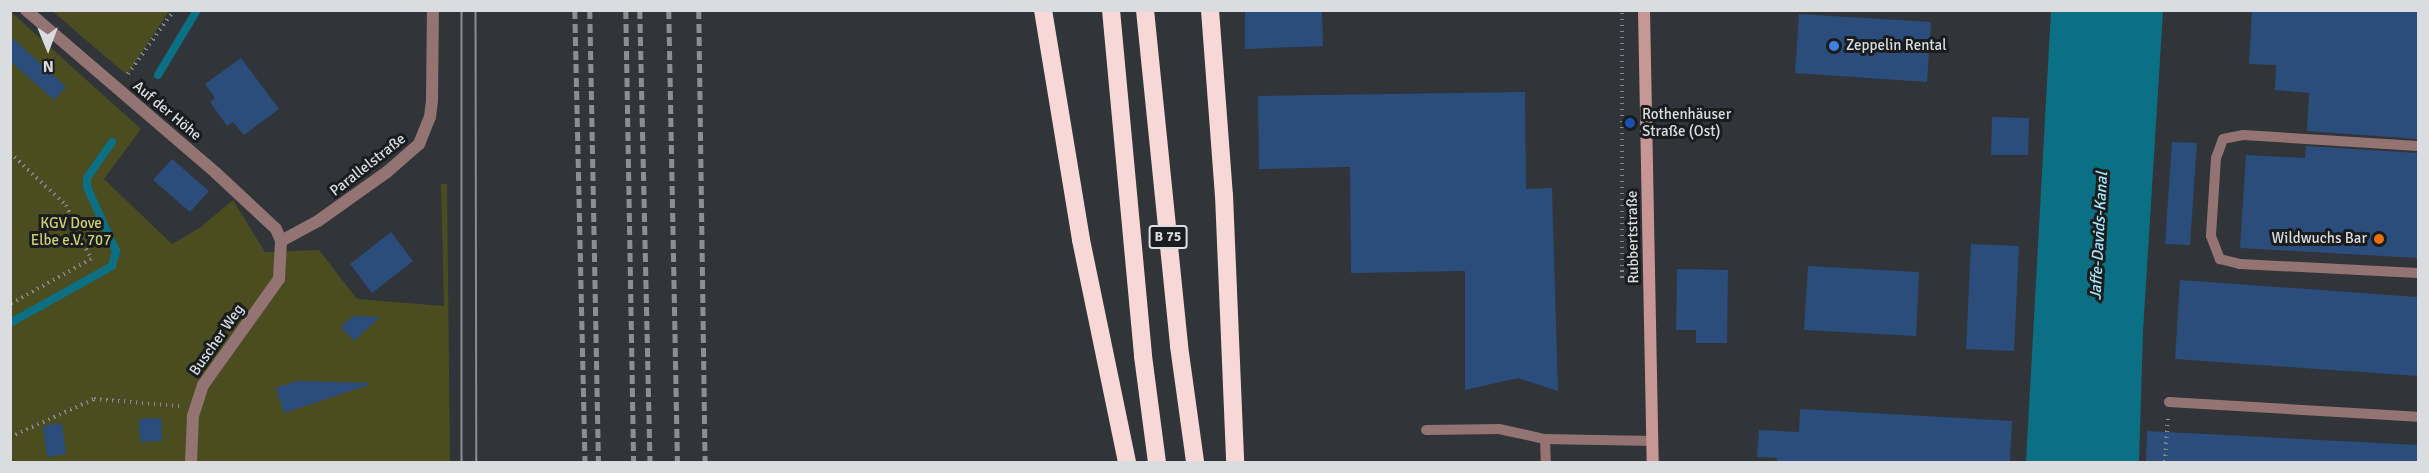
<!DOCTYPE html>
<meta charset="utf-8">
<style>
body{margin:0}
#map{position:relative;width:2429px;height:473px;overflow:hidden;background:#313439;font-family:Signika,sans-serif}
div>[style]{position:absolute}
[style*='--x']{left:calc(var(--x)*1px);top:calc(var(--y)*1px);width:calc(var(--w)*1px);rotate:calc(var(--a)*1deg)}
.green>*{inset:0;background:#4b4c1f}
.water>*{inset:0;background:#0c7085}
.stream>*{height:8px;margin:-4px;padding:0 4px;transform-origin:4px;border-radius:4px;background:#0c7085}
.building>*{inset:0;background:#2a4d7b}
.path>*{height:4px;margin-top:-2px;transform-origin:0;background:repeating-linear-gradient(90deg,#85888c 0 1.5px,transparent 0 6px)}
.lane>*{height:10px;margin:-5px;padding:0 5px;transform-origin:5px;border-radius:5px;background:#937472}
.street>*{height:12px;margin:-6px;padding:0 6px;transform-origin:6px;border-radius:6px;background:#937472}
.secondary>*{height:12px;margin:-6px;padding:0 6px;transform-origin:6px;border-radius:6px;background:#c89795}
.highway>*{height:18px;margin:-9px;padding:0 9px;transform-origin:9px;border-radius:9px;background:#f7d8d7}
.tram>*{height:1.5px;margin:-0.75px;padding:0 0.75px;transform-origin:0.75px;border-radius:0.75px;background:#8c8e92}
.rail>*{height:4.5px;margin-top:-2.25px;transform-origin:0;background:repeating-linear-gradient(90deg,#8c8e92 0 9px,transparent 0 13.5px)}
.dots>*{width:16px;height:16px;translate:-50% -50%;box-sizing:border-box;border:3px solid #1a1c1e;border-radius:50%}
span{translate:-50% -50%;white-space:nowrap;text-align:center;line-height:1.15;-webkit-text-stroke:6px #1a1c1e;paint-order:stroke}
.shield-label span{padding:2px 4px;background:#1a1c1e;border:2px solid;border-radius:4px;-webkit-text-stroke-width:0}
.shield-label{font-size:14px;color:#dadcdf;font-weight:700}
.poi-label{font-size:15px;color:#dadcdf}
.left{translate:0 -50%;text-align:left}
.right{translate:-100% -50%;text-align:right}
.street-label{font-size:15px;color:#dadcdf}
.park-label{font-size:15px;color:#cdd072}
.water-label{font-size:16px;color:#a5e7f9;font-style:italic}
.frame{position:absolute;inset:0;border:12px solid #dadcdf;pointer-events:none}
.north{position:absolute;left:18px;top:18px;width:60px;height:60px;-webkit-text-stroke:4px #1a1c1e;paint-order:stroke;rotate:179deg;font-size:16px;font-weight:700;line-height:24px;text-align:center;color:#dadcdf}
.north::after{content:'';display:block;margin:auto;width:21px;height:27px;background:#dadcdf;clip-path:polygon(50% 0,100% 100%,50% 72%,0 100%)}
</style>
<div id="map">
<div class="green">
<div style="clip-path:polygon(10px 11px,141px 129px,104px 179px,172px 244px,201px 227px,233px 200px,265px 252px,319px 250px,357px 299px,444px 306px,441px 184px,447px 184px,450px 462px,11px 462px)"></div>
<div style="clip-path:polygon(52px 11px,169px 11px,127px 75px)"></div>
</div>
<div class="water">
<div style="clip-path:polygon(2051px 11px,2163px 11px,2143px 331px,2139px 462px,2026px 462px)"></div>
</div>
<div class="stream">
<div style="--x:158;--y:75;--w:76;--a:-59"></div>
<div style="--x:10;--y:323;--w:117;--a:-29.2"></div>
<div style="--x:112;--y:266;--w:16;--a:-75"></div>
<div style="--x:116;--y:251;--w:70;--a:-114.4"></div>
<div style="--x:87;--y:187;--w:9;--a:-90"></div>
<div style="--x:87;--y:178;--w:44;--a:-55.2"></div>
</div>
<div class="building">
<div style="clip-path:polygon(1245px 10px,1322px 10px,1323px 46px,1245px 49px)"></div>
<div style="clip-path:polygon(2252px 10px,2418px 12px,2418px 139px,2307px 131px,2309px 93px,2275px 90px,2276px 65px,2249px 64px)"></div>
<div style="clip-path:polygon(1799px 14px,1931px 22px,1927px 82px,1795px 73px)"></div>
<div style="clip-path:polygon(10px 36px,66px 87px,54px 100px,10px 61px)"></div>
<div style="clip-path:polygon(241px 58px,279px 109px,244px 135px,233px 122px,227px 126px,210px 102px,215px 98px,205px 84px)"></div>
<div style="clip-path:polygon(1525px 92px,1526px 189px,1552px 188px,1558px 391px,1518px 378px,1465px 390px,1465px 271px,1351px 273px,1350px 167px,1259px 169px,1258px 96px)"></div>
<div style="clip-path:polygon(1992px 117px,2029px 118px,2028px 155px,1991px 155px)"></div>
<div style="clip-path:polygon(2172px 142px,2197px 143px,2190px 245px,2165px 244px)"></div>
<div style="clip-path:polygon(2306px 146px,2418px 153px,2418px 258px,2240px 248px,2246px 155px,2305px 158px)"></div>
<div style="clip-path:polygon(172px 159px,209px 191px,190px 212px,153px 180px)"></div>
<div style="clip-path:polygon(391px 232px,413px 261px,372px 293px,350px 264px)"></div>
<div style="clip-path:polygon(1971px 244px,2019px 246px,2014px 351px,1966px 349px)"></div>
<div style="clip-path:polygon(1808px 266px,1919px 272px,1916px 336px,1804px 330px)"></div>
<div style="clip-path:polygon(1677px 269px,1728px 270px,1727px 343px,1696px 343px,1696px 330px,1676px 330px)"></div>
<div style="clip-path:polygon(2180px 280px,2418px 297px,2418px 376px,2175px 359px)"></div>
<div style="clip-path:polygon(353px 316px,380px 317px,354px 341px,341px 327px)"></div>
<div style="clip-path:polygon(297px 381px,368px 383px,368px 385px,284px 413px,276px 388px)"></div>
<div style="clip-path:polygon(1800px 409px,2012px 421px,2010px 462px,1776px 462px,1777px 458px,1757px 457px,1759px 430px,1799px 432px)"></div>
<div style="clip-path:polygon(161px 418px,162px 441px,140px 442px,139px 419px)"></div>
<div style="clip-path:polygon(62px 423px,66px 454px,47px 457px,43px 426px)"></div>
<div style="clip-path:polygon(2147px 431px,2418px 445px,2418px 462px,2146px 462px)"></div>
</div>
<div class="path">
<div style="--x:128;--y:74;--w:79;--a:-54.3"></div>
<div style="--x:10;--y:153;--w:76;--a:42.9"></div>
<div style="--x:66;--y:205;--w:60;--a:65.2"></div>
<div style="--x:91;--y:259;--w:93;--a:150.9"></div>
<div style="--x:1622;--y:278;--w:268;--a:-90"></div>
<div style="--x:10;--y:437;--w:92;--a:-24.3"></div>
<div style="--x:94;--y:399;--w:86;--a:4.7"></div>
<div style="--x:2165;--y:462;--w:44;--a:-86.1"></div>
</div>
<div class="lane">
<div style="--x:2418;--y:146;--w:175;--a:-176.4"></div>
<div style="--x:2243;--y:135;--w:20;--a:169"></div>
<div style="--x:2223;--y:139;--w:20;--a:110"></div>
<div style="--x:2216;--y:158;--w:78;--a:93.7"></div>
<div style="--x:2211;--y:236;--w:25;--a:69"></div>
<div style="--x:2220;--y:259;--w:21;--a:14"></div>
<div style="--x:2240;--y:264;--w:178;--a:2.9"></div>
<div style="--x:2169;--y:402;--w:249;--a:3.4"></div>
<div style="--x:1426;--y:430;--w:73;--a:-0.8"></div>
<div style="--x:1499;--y:429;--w:47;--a:12.3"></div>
<div style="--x:1545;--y:439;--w:108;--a:1.1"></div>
<div style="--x:1545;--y:439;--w:23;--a:88"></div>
</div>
<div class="street">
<div style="--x:26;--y:10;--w:250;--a:40.6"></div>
<div style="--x:216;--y:173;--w:82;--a:43"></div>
<div style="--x:276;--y:229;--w:13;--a:67"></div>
<div style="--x:281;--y:241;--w:38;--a:93"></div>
<div style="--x:279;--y:279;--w:130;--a:125.6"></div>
<div style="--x:203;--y:385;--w:33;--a:108"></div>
<div style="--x:193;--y:416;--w:46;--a:92.5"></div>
<div style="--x:281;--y:241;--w:42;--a:-28.4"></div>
<div style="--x:318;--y:221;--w:85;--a:-35.4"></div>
<div style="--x:387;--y:172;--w:43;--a:-41.2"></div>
<div style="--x:419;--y:144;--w:29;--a:-68"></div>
<div style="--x:430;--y:117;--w:17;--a:-83"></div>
<div style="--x:432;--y:100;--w:90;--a:-89.4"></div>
</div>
<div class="secondary">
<div style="--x:1644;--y:10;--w:452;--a:88.9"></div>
</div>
<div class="highway">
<div style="--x:1043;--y:10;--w:233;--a:80.6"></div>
<div style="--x:1081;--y:240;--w:227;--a:78.3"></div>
<div style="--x:1111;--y:10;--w:347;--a:84.7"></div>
<div style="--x:1143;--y:356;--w:107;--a:82.5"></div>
<div style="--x:1145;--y:10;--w:338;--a:84.2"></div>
<div style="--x:1179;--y:346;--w:117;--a:82.1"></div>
<div style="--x:1210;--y:10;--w:186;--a:85.7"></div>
<div style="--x:1224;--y:195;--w:267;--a:87.6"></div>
</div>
<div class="tram">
<div style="--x:462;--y:10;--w:452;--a:90"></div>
<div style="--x:476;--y:10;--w:452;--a:89.9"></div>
</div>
<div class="rail">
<div style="--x:575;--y:10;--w:452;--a:88.7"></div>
<div style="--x:590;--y:10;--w:452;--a:88.9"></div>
<div style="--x:626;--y:10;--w:452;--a:89"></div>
<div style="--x:640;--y:10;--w:452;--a:88.7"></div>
<div style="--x:669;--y:10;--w:452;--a:88.9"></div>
<div style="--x:699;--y:10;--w:452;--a:89.2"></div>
</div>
<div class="dots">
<div style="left:1834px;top:46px;background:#3f7fe0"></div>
<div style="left:1630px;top:123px;background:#1a4fb4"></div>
<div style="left:2379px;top:239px;background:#e8710a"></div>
</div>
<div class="shield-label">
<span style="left:1168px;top:237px">B 75</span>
</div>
<div class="poi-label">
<span class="left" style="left:1846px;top:46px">Zeppelin Rental</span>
<span class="left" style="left:1642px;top:123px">Rothenhäuser<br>Straße (Ost)</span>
<span class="right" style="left:2367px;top:239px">Wildwuchs Bar</span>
</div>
<div class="street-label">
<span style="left:167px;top:111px;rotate:40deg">Auf der Höhe</span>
<span style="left:368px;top:165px;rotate:-38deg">Parallelstraße</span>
<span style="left:1633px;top:237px;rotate:-91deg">Rubbertstraße</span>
<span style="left:217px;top:340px;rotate:-55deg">Buscher Weg</span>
</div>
<div class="park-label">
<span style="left:71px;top:232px">KGV Dove<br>Elbe e.V. 707</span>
</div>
<div class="water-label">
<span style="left:2099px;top:236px;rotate:-87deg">Jaffe-Davids-Kanal</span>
</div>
<div class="frame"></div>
<div class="north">N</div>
</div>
